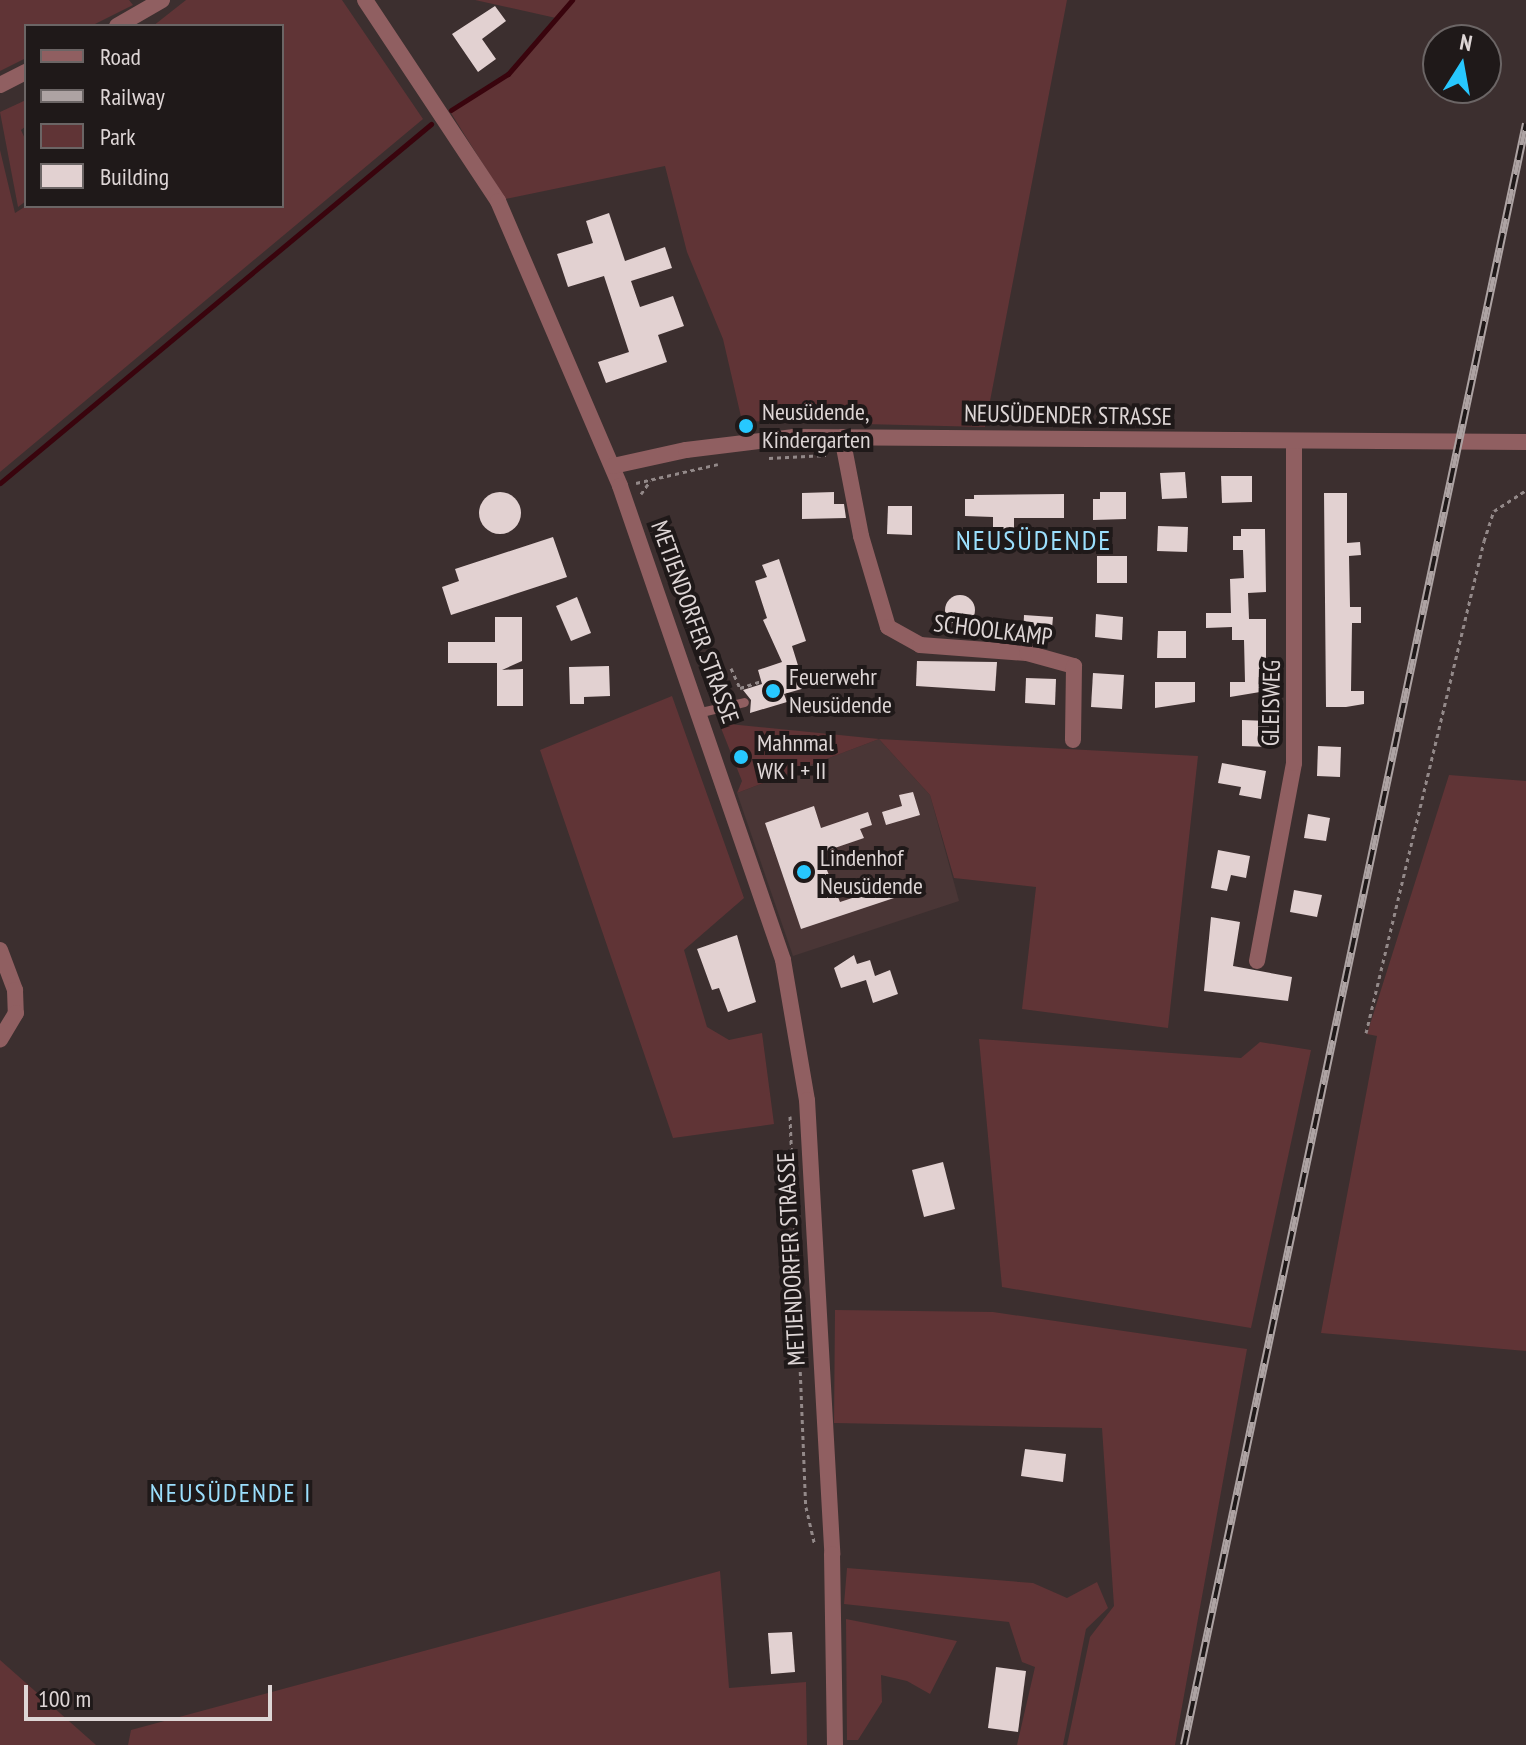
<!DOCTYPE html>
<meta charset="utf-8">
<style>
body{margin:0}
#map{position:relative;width:1526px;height:1745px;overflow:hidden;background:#3c2f2f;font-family:"PT Sans Narrow",sans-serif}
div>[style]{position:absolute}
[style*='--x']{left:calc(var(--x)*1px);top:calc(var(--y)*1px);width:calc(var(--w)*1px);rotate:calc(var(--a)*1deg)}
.built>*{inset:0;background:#4a3636}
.green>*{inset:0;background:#603436}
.stream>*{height:5px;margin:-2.5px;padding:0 2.5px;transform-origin:2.5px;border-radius:2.5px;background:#39040d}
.building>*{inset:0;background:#e2d1d1}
.round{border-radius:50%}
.path>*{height:3px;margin-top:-1.5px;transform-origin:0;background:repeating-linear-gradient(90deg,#938989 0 4px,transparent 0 8px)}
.service>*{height:9px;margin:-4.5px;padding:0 4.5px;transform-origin:4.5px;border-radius:4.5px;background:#905f61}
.minor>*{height:16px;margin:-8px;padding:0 8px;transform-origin:8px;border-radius:8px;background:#905f61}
.tertiary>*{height:16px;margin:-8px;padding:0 8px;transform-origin:8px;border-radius:8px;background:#905f61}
.rail>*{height:8px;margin-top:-4px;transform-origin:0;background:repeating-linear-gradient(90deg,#1f1919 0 15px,#ada3a3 0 30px);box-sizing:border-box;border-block:2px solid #ada3a3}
.dots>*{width:22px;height:22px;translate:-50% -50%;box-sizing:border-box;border:4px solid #1f1919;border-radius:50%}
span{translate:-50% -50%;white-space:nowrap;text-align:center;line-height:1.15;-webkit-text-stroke:8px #1f1919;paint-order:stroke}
.poi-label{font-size:24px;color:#ded6d6}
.left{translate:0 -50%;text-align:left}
.street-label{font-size:24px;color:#ded6d6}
.neighbourhood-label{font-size:26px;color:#9bdffd;letter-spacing:2px}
.quarter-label{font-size:28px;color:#9bdffd;letter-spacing:2px}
.legend{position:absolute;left:24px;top:24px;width:260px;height:184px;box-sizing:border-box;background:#1f1919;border:2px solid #6b6565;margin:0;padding:10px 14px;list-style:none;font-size:24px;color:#ded6d6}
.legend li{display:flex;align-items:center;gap:16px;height:40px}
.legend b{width:40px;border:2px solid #6b6565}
.north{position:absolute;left:1422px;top:24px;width:80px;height:80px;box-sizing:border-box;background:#1f1919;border:2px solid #6b6565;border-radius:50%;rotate:11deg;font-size:22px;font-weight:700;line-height:32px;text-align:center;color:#ded6d6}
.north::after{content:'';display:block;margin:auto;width:28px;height:36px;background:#27c8ff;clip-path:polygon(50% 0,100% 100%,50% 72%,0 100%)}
.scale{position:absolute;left:24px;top:1685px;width:248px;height:36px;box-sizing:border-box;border:4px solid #ded6d6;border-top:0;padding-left:10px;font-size:24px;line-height:28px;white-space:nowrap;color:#ded6d6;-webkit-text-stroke:6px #1f1919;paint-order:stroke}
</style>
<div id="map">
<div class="built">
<div style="clip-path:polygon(879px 739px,930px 795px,959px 901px,793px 956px,737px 793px)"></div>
</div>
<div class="green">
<div style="clip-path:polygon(0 0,129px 0,133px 5px,91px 26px,26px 26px,26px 58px,0 71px)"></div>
<div style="clip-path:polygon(186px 0,342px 0,423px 119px,0 472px,0 150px,15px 213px,26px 206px,282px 206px,282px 26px,153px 26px)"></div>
<div style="clip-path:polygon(475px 0,1067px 0,985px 427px,742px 421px,723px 339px,687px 252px,665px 166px,505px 199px,449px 110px,508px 74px,556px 18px)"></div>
<div style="clip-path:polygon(26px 100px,26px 126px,21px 130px,26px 141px,26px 201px,18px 207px,0 112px)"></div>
<div style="clip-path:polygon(672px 696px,744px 898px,684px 950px,707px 1027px,729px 1040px,762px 1033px,774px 1124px,673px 1138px,540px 750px)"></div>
<div style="clip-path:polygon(719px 723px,879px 739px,1198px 756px,1168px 1028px,1022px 1009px,1036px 887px,954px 878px,930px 795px,879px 739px,737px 793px,742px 781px)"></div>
<div style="clip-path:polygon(1449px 775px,1526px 781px,1526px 1351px,1321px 1333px,1377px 1036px,1367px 1034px)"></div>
<div style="clip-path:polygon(979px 1039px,1241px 1058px,1260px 1042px,1311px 1050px,1251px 1328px,1002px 1287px)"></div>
<div style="clip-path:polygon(835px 1310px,993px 1312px,1247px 1349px,1175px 1745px,1067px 1745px,1090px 1637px,1114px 1606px,1102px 1428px,834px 1423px)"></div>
<div style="clip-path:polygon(847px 1568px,1033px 1583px,1067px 1598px,1097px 1582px,1108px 1608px,1086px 1629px,1063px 1745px,1017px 1745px,1035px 1667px,1022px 1662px,1009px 1622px,844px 1604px)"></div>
<div style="clip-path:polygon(720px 1571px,729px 1688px,806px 1682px,807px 1745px,128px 1745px,131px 1730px)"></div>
<div style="clip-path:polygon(846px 1619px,957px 1641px,930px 1694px,907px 1681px,881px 1675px,882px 1702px,858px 1740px,847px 1740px)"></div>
<div style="clip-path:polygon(0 1660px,96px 1745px,0 1745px)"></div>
</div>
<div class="stream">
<div style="--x:451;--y:110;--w:67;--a:-32.3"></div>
<div style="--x:508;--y:74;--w:98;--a:-49.1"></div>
<div style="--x:0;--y:483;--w:561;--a:-39.79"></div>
</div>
<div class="building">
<div style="clip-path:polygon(495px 6px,506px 21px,482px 39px,496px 59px,478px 72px,452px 34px)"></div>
<div style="clip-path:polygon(609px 213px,625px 261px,665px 247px,672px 268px,631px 281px,640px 307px,673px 296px,684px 326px,658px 335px,667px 362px,606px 383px,598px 362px,629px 352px,604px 276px,568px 287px,557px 254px,593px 243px,586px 221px)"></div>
<div style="clip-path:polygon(1185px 472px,1187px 498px,1162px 499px,1160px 473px)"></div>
<div style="clip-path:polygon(1221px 476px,1252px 476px,1252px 502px,1222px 503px)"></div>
<div style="clip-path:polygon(834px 492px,834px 504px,844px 504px,846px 518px,802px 519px,802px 493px)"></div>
<div style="clip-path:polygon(1100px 492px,1126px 492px,1126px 519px,1093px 520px,1093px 499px,1100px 499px)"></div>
<div class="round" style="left:479px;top:492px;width:42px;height:42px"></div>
<div style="clip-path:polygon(1324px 493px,1347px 493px,1347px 543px,1360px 542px,1361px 555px,1349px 556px,1350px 607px,1361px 607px,1361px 623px,1352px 623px,1351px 691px,1364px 691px,1364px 704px,1346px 707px,1326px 707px)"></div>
<div style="clip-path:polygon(1064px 494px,1064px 518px,1014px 518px,1014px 538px,993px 538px,993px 517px,965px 516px,965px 499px,974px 499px,974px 495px)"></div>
<div style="clip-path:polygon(888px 506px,912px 506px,912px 535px,887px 534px)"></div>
<div style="clip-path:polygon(1158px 526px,1188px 527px,1187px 552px,1157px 551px)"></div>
<div style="clip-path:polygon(1241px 529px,1265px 529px,1266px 592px,1248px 593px,1249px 619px,1266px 619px,1266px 691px,1230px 697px,1230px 682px,1245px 682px,1244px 640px,1232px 640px,1232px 627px,1206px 628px,1206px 613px,1231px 613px,1230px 579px,1244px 578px,1243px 550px,1233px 550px,1233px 536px,1241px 536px)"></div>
<div style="clip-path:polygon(553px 537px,567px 577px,451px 615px,442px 587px,459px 581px,455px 569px)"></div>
<div style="clip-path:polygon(1097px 556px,1127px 556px,1127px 583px,1097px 583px)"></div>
<div style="clip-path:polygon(779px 559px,806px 641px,792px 646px,805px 688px,784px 694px,787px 702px,750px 713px,751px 700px,743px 690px,762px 684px,758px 670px,782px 662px,763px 620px,767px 618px,755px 581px,767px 577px,762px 565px)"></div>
<div class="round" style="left:945px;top:595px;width:30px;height:30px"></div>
<div style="clip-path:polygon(577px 597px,591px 633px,571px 641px,556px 606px)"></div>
<div style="clip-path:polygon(1096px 614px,1123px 617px,1122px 640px,1095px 637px)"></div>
<div style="clip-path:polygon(1024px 615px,1053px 617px,1051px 640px,1023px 638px)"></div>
<div style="clip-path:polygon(495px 617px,522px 617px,522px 661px,502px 670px,523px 669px,523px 706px,497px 706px,497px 663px,448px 663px,448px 642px,495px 642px)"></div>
<div style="clip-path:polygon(1158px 631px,1186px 631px,1186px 658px,1157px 658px)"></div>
<div style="clip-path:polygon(917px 661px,997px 662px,995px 691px,916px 686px)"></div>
<div style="clip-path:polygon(609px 666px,610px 696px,584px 697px,584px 704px,570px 704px,569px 667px)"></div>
<div style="clip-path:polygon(1093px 673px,1124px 675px,1122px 709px,1091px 707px)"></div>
<div style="clip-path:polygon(1026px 678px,1056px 679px,1055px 705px,1025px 703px)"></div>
<div style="clip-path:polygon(1155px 682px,1195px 682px,1195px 702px,1155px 708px)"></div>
<div style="clip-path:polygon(1242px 720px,1269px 721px,1269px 747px,1242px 746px)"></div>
<div style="clip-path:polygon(1318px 746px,1341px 747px,1340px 777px,1317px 776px)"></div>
<div style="clip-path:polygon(1222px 763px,1266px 771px,1261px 799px,1239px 795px,1241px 787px,1218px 783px)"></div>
<div style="clip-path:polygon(913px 792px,920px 815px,886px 825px,882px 812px,902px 806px,899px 795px)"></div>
<div style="clip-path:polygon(814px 806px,821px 828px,868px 812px,872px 825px,860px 829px,864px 838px,820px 853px,840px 902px,904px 881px,909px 893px,801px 929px,765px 823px)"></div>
<div style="clip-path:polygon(1308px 814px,1330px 818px,1326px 841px,1304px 838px)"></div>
<div style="clip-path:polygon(1218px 850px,1250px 856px,1246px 878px,1231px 875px,1227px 891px,1211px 888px)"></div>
<div style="clip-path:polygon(1294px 890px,1322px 895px,1317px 917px,1290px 912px)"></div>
<div style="clip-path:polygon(1211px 917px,1240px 922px,1233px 966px,1292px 977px,1288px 1001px,1204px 991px)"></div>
<div style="clip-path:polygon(737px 935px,756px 1002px,728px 1012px,719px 988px,712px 990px,697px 949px)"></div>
<div style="clip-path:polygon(854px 955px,857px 964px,870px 960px,875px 976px,890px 970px,898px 994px,873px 1003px,866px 980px,841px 988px,834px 968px)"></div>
<div style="clip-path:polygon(943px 1162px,955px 1209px,924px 1217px,912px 1170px)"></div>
<div style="clip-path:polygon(1025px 1449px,1066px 1454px,1063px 1482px,1021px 1476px)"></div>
<div style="clip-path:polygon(792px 1632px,795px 1672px,771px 1674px,768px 1633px)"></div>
<div style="clip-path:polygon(996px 1667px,1026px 1671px,1018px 1732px,988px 1728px)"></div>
</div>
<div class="path">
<div style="--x:769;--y:458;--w:57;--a:-3"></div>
<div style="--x:636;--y:483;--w:84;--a:-13"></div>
<div style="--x:641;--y:494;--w:16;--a:-55"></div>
<div style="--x:731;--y:668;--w:24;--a:66"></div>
<div style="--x:740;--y:688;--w:22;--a:-18"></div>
<div style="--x:1366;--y:1033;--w:506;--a:-76.51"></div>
<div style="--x:1484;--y:541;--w:32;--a:-72"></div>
<div style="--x:1494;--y:511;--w:38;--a:-33"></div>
<div style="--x:790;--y:1116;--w:391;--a:87.7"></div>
<div style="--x:806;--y:1507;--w:37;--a:77"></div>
</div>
<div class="service">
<div style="--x:701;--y:712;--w:44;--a:-13.1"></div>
</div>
<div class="minor">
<div style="--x:117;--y:26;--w:52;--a:-30"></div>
<div style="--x:0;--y:85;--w:29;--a:-27"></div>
<div style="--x:842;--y:437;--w:101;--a:79.1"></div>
<div style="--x:861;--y:536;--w:95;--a:73.5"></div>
<div style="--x:888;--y:627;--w:37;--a:29"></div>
<div style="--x:920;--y:645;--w:107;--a:4.3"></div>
<div style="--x:1027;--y:653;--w:49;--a:15.5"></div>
<div style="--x:1074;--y:666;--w:74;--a:90.8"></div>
<div style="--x:0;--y:950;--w:43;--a:69.4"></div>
<div style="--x:15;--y:990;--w:23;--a:88"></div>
<div style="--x:16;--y:1013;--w:31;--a:121"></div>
<div style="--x:1257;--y:961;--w:201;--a:-79.4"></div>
<div style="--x:1294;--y:763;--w:321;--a:-90"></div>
</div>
<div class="tertiary">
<div style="--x:365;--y:0;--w:241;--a:56.5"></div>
<div style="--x:498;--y:201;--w:310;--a:66.8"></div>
<div style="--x:620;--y:486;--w:501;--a:71.02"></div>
<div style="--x:783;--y:960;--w:142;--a:80.3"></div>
<div style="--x:807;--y:1100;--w:455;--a:86.8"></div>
<div style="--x:832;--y:1554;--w:191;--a:89.1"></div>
<div style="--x:613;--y:466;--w:75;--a:-12.4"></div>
<div style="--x:686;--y:450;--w:109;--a:-6.9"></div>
<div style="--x:794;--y:437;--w:732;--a:0.39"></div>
</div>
<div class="rail">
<div style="--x:1184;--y:1745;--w:1657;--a:-78.09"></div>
</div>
<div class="dots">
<div style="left:746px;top:426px;background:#27c8ff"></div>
<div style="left:773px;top:691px;background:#27c8ff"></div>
<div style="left:741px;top:757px;background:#27c8ff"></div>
<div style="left:804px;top:872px;background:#27c8ff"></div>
</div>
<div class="poi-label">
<span class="left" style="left:762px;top:426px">Neusüdende,<br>Kindergarten</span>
<span class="left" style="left:789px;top:691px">Feuerwehr<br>Neusüdende</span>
<span class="left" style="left:757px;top:757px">Mahnmal<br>WK I + II</span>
<span class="left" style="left:820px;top:872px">Lindenhof<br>Neusüdende</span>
</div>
<div class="street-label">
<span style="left:1068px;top:415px;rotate:1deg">NEUSÜDENDER STRASSE</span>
<span style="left:695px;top:622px;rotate:70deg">METJENDORFER STRASSE</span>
<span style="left:993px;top:630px;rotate:7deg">SCHOOLKAMP</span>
<span style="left:1271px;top:703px;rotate:-89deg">GLEISWEG</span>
<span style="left:791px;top:1259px;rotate:-93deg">METJENDORFER STRASSE</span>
</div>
<div class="neighbourhood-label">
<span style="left:231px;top:1493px">NEUSÜDENDE I</span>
</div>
<div class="quarter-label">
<span style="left:1034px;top:540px">NEUSÜDENDE</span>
</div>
<ul class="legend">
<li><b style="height:10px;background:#905f61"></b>Road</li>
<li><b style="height:10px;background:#ada3a3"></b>Railway</li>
<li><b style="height:22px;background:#603436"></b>Park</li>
<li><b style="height:22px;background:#e2d1d1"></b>Building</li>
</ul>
<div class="north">N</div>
<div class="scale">100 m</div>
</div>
